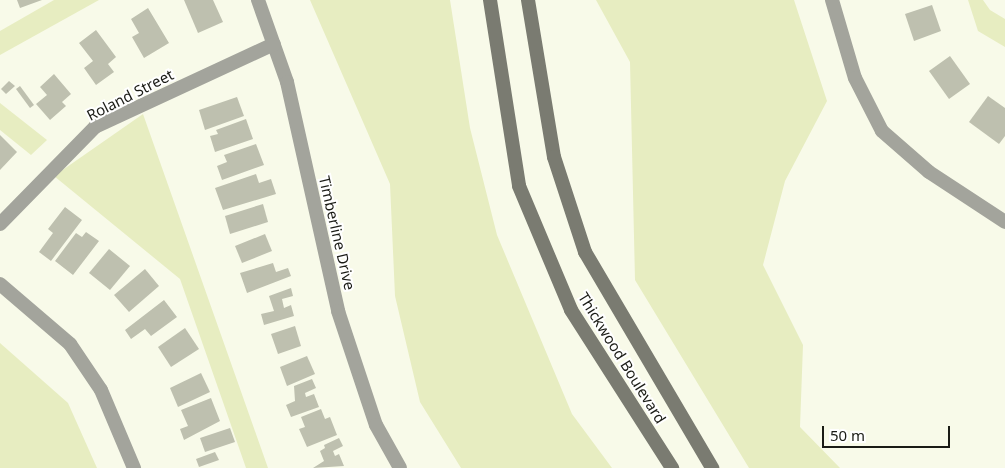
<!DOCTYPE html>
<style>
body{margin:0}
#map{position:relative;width:1005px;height:468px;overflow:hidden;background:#f8fae9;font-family:"Noto Sans",sans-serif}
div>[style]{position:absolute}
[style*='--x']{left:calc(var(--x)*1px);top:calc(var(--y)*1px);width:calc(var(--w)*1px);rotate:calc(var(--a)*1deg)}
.green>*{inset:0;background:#e7edc1}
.building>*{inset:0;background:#bec0af}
.minor>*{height:14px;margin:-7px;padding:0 7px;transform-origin:7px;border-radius:7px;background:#a3a49c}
.secondary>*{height:14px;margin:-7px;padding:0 7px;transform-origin:7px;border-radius:7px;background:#7a7b71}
span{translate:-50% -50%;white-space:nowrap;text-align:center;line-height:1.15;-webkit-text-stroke:4px #fff;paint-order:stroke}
.street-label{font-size:15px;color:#1a1b15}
.scale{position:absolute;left:822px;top:426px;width:128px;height:22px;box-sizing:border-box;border:2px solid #1a1b15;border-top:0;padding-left:6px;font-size:15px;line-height:18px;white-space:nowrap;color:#1a1b15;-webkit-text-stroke:4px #fff;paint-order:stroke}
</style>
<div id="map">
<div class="green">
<div style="clip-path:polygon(54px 0,99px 0,0 55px,0 31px)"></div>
<div style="clip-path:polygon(310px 0,450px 0,470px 128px,497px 235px,572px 414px,612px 468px,461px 468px,420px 402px,395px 296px,390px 184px)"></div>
<div style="clip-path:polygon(596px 0,794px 0,827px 101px,785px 181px,763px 265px,803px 345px,800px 427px,840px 468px,749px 468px,635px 280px,630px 62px)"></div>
<div style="clip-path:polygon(968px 0,983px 0,990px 10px,1005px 19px,1005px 47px,978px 31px)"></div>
<div style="clip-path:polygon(0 103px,47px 140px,31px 155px,0 130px)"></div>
<div style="clip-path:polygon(143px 114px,268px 468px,246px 468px,180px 279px,54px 176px)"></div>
<div style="clip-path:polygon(0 343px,68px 403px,97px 468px,0 468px)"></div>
</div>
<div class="building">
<div style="clip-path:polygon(17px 0,42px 0,20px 8px)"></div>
<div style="clip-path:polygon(184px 0,213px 0,223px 22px,198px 33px)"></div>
<div style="clip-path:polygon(932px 5px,941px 31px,914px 41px,905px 14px)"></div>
<div style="clip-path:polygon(148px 8px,169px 43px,144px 58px,132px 37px,139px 33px,131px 19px)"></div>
<div style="clip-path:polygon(96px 30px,116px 57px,108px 64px,114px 72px,96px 85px,84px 68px,93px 61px,79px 43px)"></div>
<div style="clip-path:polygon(950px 56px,970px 84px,949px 99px,929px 71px)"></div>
<div style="clip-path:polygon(54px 74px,71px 94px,62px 102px,66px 106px,50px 120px,36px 104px,47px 95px,40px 87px)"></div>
<div style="clip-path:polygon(9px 81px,15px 86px,6px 94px,1px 89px)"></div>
<div style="clip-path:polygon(20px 86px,34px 105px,30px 108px,16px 89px)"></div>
<div style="clip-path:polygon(988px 96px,1005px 108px,1005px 136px,999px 144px,969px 122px)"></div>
<div style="clip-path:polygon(237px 97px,244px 116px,205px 130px,199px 110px)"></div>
<div style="clip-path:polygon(246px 119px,253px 139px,215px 152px,210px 136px,218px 134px,216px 130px)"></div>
<div style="clip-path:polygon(0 135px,17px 152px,0 170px)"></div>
<div style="clip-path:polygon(256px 144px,264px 165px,222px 180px,217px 166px,227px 162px,224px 155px)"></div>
<div style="clip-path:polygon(256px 174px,259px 183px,271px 179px,276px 194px,223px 210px,215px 188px)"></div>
<div style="clip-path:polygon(263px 204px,268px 222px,230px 234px,225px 216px)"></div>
<div style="clip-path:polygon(65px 207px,82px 220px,51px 261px,39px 252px,53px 233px,48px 229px)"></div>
<div style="clip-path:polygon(86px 232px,99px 241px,73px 275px,55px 261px,76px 233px,82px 237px)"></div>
<div style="clip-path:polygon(265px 234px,272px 251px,242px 263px,235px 246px)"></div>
<div style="clip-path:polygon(109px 249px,130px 266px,110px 290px,89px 273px)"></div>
<div style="clip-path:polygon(273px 263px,276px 272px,288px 268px,291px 276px,247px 293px,240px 273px)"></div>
<div style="clip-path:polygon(145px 269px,159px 286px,129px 312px,114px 295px)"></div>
<div style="clip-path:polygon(291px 288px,293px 296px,282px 299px,284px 308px,291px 305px,294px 316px,264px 325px,261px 314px,274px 311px,269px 296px)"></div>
<div style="clip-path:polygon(164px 300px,177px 317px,151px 336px,145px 329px,131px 339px,125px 330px)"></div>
<div style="clip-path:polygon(295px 326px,301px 346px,278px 354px,271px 334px)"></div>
<div style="clip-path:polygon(185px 328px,199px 349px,171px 367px,158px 347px)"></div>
<div style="clip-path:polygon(307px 356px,315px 374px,287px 386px,280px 367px)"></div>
<div style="clip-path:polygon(201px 373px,210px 392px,178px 407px,170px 388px)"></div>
<div style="clip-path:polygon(312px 379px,316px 388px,305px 393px,306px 397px,314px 394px,319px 407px,291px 417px,286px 405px,295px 401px,294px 386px)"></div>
<div style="clip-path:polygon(211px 398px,220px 421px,184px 440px,180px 429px,188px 426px,181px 410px)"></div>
<div style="clip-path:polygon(321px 409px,325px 419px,330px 417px,337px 435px,307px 447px,299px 429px,305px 427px,301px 417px)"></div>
<div style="clip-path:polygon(230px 428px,235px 442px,205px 452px,200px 438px)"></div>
<div style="clip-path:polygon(339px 438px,343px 446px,333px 451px,335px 456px,339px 454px,344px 466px,313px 468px,324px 461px,320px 451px,325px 448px,324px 445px)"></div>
<div style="clip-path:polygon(215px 452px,219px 460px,199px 467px,196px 459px)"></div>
</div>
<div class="minor">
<div style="--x:258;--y:0;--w:87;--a:70.5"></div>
<div style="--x:287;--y:82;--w:235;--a:77.4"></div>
<div style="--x:338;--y:311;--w:120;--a:71.6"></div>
<div style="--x:376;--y:425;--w:49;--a:60.8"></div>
<div style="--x:832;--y:0;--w:81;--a:73.6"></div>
<div style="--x:855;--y:78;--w:59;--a:63"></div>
<div style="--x:882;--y:131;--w:62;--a:41.1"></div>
<div style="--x:929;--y:172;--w:91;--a:33.3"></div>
<div style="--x:0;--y:224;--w:136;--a:-45.6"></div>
<div style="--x:95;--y:127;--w:197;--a:-24.9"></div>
<div style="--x:0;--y:284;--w:92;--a:40.6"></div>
<div style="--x:70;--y:344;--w:55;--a:56"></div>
<div style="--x:101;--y:390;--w:85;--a:67.1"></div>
</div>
<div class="secondary">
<div style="--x:490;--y:0;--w:188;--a:81.1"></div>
<div style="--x:519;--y:186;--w:134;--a:67.2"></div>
<div style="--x:571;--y:310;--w:188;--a:57.4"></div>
<div style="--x:528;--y:0;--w:159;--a:80.6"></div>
<div style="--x:554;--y:157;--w:100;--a:71.9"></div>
<div style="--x:585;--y:252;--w:251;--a:59.5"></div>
</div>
<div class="street-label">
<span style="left:130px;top:95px;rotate:-27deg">Roland Street</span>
<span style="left:337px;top:233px;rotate:77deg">Timberline Drive</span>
<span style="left:622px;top:358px;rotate:58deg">Thickwood Boulevard</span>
</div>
<div class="scale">50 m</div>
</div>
